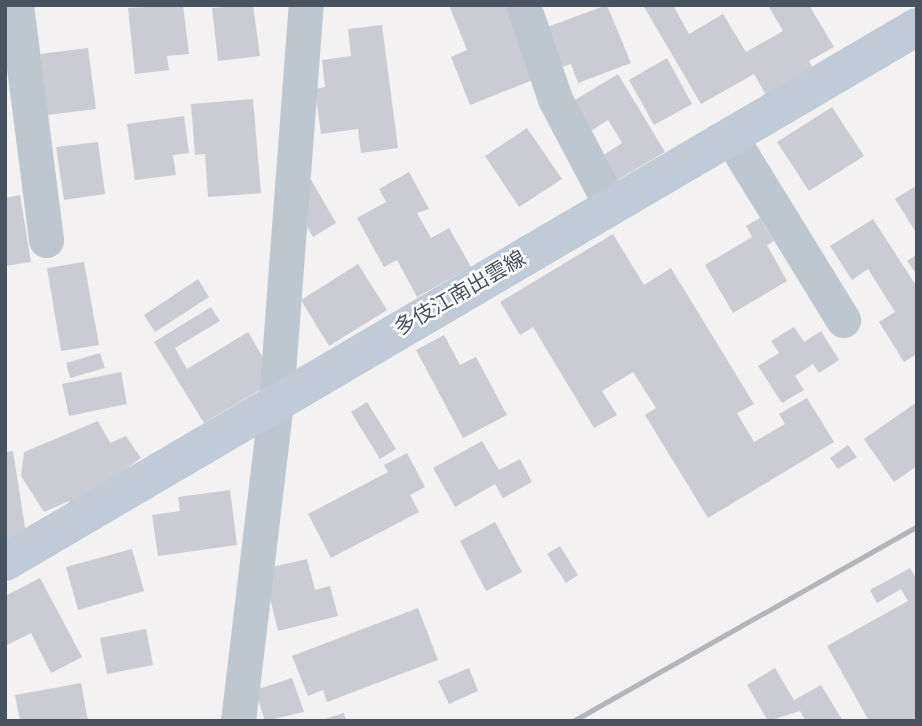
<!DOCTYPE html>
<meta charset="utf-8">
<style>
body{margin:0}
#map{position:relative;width:922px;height:726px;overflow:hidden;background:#f3f1f1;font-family:Montserrat,"Noto Sans JP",sans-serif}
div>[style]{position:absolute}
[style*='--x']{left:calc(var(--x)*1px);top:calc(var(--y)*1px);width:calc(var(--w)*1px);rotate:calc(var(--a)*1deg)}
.building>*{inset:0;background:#cbccd3}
.minor>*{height:35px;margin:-17.5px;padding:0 17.5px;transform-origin:17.5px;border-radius:17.5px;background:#bec7d0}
.secondary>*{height:38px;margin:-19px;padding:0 19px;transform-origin:19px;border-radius:19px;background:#c1cbd8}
.rail>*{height:5px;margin:-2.5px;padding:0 2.5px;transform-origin:2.5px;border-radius:2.5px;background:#b3b5bb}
span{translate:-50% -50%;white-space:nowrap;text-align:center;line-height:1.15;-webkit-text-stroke:5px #fff;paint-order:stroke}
.street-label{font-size:21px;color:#48535f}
.frame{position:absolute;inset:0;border:7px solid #48535f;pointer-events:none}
</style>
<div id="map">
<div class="building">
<div style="clip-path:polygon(183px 5px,189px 54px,167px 56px,169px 70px,135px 74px,128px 8px)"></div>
<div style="clip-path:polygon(253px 5px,260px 56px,218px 61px,212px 8px)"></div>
<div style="clip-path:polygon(449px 5px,509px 5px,538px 78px,470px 105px,451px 57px,467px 50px)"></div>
<div style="clip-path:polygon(607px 5px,631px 63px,578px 83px,571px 64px,562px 67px,547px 27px)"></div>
<div style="clip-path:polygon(643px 5px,673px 5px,689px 34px,723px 14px,746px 52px,783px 31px,769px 7px,809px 5px,834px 47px,809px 61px,816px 73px,769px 100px,754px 74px,701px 104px)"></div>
<div style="clip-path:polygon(382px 25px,398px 148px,361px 153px,358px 129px,321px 134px,315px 89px,325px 87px,322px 60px,351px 56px,348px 29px)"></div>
<div style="clip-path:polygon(88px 48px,96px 109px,47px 115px,40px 54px)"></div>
<div style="clip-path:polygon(667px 58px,692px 104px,654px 125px,629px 80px)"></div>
<div style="clip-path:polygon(618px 74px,665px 152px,616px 181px,602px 156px,622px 143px,608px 120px,588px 133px,570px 103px)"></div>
<div style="clip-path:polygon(253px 99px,261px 193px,208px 197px,205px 154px,195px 155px,191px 104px)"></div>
<div style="clip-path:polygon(832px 107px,864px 156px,809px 191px,777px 142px)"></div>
<div style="clip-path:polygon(184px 116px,189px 153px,173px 155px,176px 175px,135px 180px,127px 124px)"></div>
<div style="clip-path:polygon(527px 128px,562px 179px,519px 207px,485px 156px)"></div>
<div style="clip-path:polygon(98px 142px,105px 194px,64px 200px,56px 147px)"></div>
<div style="clip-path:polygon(409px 172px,429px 209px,417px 213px,431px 238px,449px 228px,471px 267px,417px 297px,397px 260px,384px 267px,357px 218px,386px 202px,379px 189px)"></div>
<div style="clip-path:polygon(310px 178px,336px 223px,313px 237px,295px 205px)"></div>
<div style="clip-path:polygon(917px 185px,917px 234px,895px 199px)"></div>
<div style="clip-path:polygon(20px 195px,31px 262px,5px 266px,5px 198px)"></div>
<div style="clip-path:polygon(760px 218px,774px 241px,767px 245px,787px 281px,733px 313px,705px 265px,752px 237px,746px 226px)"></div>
<div style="clip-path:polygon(873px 219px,917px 287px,917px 354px,904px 362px,879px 322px,895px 312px,868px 269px,852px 280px,830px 246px)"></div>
<div style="clip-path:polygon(613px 234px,644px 285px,671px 268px,754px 404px,737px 413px,754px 442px,785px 424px,779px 414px,807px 398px,834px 442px,708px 518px,645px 415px,656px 408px,633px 372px,602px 391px,617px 415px,594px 428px,533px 327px,520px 335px,500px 302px)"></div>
<div style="clip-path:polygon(917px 254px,917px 275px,907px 261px)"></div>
<div style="clip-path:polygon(84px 262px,99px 345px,61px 351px,47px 268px)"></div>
<div style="clip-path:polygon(358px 264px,387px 310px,329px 346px,301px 300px)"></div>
<div style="clip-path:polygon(198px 279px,209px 297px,155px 332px,144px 315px)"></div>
<div style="clip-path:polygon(211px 307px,220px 321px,175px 348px,187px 369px,248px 332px,268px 366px,270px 384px,204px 423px,154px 342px)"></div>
<div style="clip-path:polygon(794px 327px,804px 342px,821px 331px,839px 360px,819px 373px,813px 364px,795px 376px,804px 390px,782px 403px,758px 366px,779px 353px,771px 341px)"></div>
<div style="clip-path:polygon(444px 335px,460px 365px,476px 357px,507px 415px,463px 438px,416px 350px)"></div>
<div style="clip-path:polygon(100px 353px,105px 368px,70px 378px,66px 363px)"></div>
<div style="clip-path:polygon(121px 372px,127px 404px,69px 416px,62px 384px)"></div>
<div style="clip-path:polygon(367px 402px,396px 449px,380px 459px,351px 412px)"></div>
<div style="clip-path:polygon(917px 402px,917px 466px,894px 482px,864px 439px)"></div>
<div style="clip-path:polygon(98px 421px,110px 443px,126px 436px,141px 458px,75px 508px,69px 501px,44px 512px,21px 476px,24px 452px)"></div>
<div style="clip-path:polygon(482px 441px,499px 470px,520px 459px,532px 482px,503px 498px,495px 484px,455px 507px,433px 468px)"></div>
<div style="clip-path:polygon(848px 445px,857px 457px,838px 469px,830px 458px)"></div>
<div style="clip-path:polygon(13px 451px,27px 540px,5px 544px,5px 452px)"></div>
<div style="clip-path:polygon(407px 453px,425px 487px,410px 495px,419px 512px,331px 558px,308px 514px,388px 472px,384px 465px)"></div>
<div style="clip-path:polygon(230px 490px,237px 545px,158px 556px,152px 515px,180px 511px,178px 497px)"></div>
<div style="clip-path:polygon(495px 522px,522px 572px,486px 591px,460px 541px)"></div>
<div style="clip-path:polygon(560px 546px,578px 575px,566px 583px,547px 554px)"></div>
<div style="clip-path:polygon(132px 549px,144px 591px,78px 610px,66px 567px)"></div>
<div style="clip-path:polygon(307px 559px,315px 590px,330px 586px,338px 616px,278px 631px,263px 569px)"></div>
<div style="clip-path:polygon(910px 568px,917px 580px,917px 721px,869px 721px,827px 646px,908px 601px,901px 589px,877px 603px,870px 590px)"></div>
<div style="clip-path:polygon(40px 578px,82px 657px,51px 673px,31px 633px,5px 646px,5px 596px)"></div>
<div style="clip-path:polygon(418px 608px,438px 660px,327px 702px,323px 690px,308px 696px,292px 656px)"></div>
<div style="clip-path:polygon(146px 629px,153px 665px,107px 674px,100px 638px)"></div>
<div style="clip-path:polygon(469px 668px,478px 691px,449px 704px,438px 681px)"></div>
<div style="clip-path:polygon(775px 668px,794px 700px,821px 685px,843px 721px,806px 721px,800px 711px,768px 721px,747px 685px)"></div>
<div style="clip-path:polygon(292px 678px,304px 712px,265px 721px,255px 690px)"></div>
<div style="clip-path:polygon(81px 683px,88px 721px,20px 721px,15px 695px)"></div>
<div style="clip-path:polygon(344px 713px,346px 721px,322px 721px,322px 720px)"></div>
</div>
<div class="minor">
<div style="--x:16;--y:5;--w:237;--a:82.7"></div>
<div style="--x:523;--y:5;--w:99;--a:71.2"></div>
<div style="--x:555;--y:99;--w:120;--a:62.2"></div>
<div style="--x:730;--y:136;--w:216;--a:58.4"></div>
<div style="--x:238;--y:721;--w:323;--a:-83.2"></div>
<div style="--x:276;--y:400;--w:396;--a:-85.7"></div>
</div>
<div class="secondary">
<div style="--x:5;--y:562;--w:1057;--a:-30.4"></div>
</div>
<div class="rail">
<div style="--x:573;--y:721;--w:395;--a:-29.5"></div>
</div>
<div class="street-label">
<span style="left:460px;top:293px;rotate:-30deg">多伎江南出雲線</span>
</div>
<div class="frame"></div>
</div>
